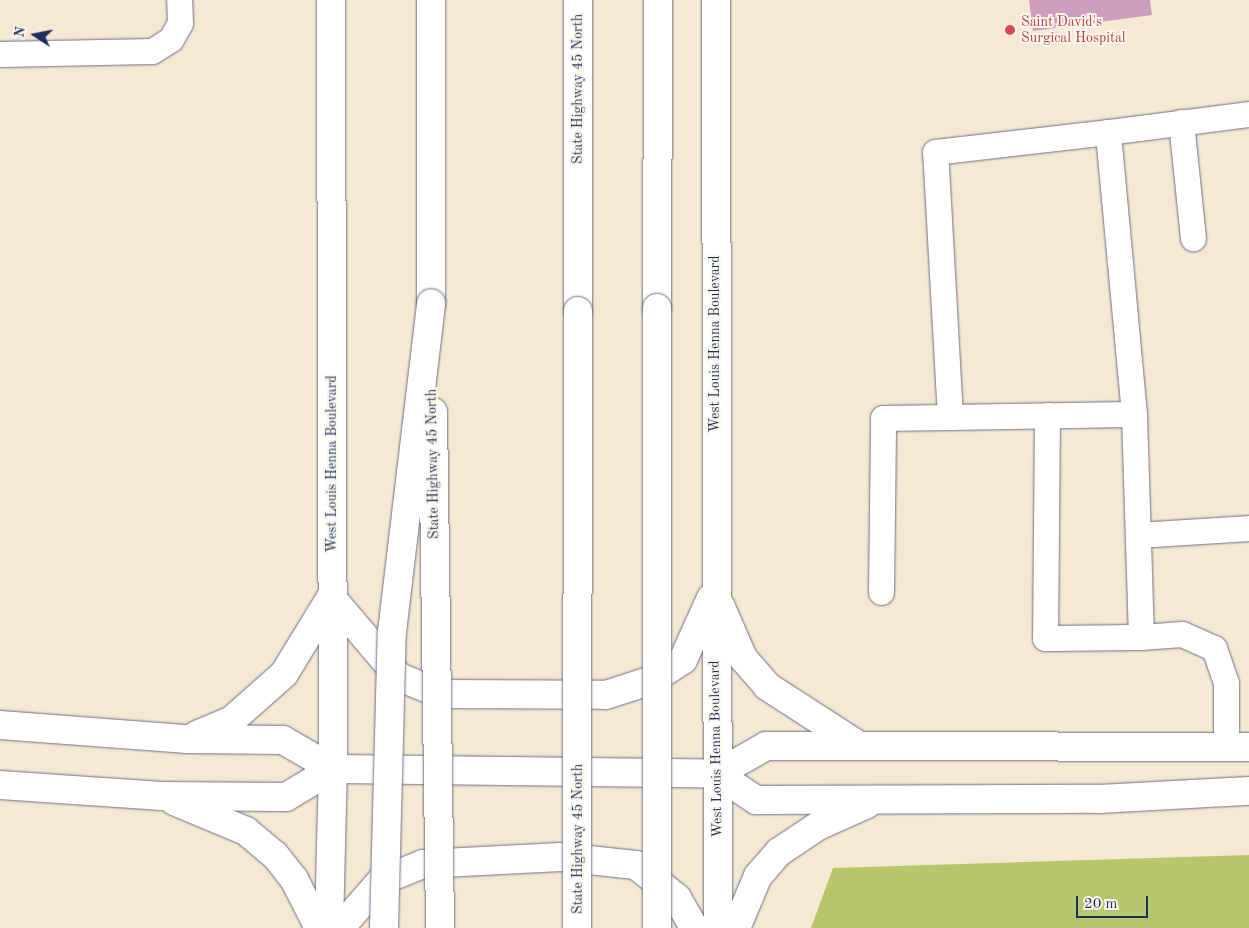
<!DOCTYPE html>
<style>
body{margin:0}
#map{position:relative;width:1249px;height:928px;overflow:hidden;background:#f6e8d2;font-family:"Old Standard TT",serif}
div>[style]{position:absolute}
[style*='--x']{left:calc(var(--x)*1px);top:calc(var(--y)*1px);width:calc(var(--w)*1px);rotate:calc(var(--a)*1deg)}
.green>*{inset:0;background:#b5c76a}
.building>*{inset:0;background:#cd9ebf}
.roads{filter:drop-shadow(0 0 1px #687087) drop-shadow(0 0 1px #687087)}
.minor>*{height:25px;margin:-12.5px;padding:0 12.5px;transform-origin:12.5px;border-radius:12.5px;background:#fff}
.major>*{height:28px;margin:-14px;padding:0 14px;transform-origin:14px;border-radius:14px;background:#fff}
.highway>*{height:28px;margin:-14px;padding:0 14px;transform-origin:14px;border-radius:14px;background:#fff}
.bridges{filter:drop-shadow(0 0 1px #687087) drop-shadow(0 0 1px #687087)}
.highway-bridge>*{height:28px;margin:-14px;padding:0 14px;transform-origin:14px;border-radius:14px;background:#fff}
.dots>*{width:14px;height:14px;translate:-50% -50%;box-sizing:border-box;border:2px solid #fbf7ec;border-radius:50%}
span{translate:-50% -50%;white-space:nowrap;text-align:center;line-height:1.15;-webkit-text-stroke:4px #fbf7ec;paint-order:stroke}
.health-label{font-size:14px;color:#be3a42}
.left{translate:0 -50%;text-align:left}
.street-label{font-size:14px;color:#1b2f5e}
.north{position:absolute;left:10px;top:10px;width:50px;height:50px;-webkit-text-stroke:4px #fbf7ec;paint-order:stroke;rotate:281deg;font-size:14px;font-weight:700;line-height:20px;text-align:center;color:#1b2f5e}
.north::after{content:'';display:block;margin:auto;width:18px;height:22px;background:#1b2f5e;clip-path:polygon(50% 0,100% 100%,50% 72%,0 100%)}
.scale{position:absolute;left:1076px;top:896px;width:72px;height:22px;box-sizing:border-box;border:2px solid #1b2f5e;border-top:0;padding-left:6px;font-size:15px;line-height:18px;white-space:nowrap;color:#1b2f5e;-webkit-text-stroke:4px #fbf7ec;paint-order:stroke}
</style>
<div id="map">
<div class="green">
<div style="clip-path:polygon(1249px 855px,1249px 928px,811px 928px,833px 868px)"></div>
</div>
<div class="building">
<div style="clip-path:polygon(1029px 0,1150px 0,1152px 15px,1033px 31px)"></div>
</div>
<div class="roads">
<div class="minor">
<div style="--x:0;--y:54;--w:152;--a:-1.1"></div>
<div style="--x:152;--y:51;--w:22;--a:-32"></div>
<div style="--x:171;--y:39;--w:18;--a:-61"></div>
<div style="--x:180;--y:23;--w:23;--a:-92"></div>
<div style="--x:1181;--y:122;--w:117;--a:84.1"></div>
<div style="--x:1047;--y:415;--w:223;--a:90.5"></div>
<div style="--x:1045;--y:638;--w:96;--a:-0.6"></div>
<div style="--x:1141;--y:637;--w:223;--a:-91.8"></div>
<div style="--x:950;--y:417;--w:265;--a:-93.2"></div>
<div style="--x:935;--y:152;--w:174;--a:-6.6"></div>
<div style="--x:1138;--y:535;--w:111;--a:-3.6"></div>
<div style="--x:881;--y:592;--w:174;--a:-89.3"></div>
<div style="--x:883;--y:418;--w:251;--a:-0.9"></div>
<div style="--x:1134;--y:414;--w:283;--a:-95.3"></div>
<div style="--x:1108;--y:132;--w:142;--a:-7.3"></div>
<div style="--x:1141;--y:637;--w:41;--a:-4.2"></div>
<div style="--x:1182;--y:634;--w:35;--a:24"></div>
<div style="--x:1214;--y:648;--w:37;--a:71"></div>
<div style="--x:1226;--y:683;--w:64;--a:90"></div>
</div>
<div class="major">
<div style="--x:716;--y:0;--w:928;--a:89.88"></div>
<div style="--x:331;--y:597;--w:105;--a:49.6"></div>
<div style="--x:399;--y:677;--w:45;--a:22"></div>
<div style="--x:441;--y:694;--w:165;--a:0.3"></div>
<div style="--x:606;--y:695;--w:48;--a:-18.1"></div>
<div style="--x:652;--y:680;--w:37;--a:-33"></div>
<div style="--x:683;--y:660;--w:68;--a:-65.7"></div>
<div style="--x:720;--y:605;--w:58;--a:66.5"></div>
<div style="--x:743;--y:658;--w:37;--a:49"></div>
<div style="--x:767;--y:686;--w:105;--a:32.9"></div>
<div style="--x:0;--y:725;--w:188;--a:4.3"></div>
<div style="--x:187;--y:739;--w:96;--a:0.6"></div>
<div style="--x:283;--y:740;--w:58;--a:30.1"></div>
<div style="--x:333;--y:769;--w:384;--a:0.7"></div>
<div style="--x:717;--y:774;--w:56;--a:-29.7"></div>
<div style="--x:766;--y:746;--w:483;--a:0.1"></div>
<div style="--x:197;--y:735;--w:38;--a:-23"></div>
<div style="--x:232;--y:720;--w:69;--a:-41.5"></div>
<div style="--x:284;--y:674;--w:90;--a:-58.6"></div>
<div style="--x:717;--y:774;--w:47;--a:33.7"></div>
<div style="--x:756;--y:800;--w:343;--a:-0.2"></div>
<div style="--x:1099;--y:799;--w:150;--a:-3.1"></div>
<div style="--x:0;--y:785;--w:162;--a:3.9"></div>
<div style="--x:162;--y:796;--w:124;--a:0.5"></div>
<div style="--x:286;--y:797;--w:55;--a:-30.8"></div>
<div style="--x:174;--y:801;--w:78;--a:22.6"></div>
<div style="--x:246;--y:831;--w:38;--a:40"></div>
<div style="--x:275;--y:855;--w:31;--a:52"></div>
<div style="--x:294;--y:879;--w:55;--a:63"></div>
<div style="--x:329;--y:928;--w:159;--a:-88.6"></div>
<div style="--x:333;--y:769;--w:769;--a:-90.15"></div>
<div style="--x:340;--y:928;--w:62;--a:-48.9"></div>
<div style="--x:381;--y:881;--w:45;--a:-22"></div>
<div style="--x:423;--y:864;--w:138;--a:-2.9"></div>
<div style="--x:561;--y:857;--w:75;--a:6.1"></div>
<div style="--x:636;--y:865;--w:53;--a:38.8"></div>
<div style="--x:677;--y:898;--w:34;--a:60"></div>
<div style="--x:736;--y:928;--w:56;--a:-67.1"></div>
<div style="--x:758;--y:876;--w:32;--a:-49"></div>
<div style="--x:779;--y:852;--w:47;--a:-33.7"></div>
<div style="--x:818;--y:826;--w:54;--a:-24.2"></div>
</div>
<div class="highway">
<div style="--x:578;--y:0;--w:311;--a:90"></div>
<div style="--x:431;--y:303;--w:303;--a:-90"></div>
<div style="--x:657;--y:308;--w:308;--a:-89.8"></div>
</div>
</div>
<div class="bridges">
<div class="highway-bridge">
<div style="--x:433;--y:412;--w:516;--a:89.22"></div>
<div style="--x:384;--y:928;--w:296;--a:-88.5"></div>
<div style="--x:392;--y:632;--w:331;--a:-83.2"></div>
<div style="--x:577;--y:928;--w:617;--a:-89.91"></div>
<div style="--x:657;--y:928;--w:620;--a:-90"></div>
</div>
</div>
<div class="dots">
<div style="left:1010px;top:30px;background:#e0444e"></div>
</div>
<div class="health-label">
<span class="left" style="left:1021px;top:30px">Saint David's<br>Surgical Hospital</span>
</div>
<div class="street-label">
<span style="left:578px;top:89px;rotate:-90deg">State Highway 45 North</span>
<span style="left:715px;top:344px;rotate:-90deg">West Louis Henna Boulevard</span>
<span style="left:332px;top:464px;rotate:-90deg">West Louis Henna Boulevard</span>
<span style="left:433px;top:464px;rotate:-91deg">State Highway 45 North</span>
<span style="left:716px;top:749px;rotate:-91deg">West Louis Henna Boulevard</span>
<span style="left:578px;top:839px;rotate:-90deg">State Highway 45 North</span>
</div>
<div class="north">N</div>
<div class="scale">20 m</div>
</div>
